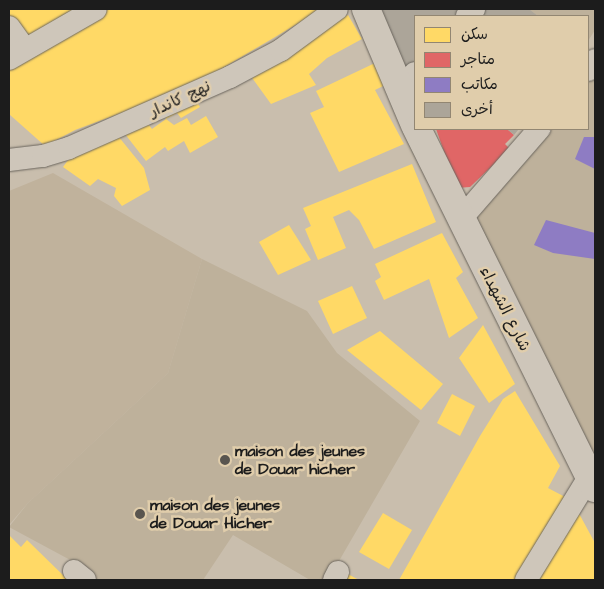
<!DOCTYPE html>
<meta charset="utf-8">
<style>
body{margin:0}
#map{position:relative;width:604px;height:589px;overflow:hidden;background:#c9bead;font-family:"Architects Daughter","Playpen Sans Arabic",sans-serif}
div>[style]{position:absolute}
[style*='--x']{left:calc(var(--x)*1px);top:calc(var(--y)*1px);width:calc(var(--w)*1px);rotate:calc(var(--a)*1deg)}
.built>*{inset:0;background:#c0b29c}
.green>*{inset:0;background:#beb19b}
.homes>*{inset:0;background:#ffd966}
.shops>*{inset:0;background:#e06666}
.offices>*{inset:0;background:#8e7cc3}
.building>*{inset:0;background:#aca599}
.roads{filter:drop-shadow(0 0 1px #6a655d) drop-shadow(0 0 1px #6a655d)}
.street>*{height:22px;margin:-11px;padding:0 11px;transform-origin:11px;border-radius:11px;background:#cec6ba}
.secondary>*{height:28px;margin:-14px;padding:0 14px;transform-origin:14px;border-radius:14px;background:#cec6ba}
.dots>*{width:14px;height:14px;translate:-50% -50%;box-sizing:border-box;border:2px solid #e0cdab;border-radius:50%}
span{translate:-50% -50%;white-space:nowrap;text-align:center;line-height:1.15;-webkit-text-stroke:5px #e0cdab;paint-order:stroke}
.street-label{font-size:16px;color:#1c1c1c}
.poi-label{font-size:16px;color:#1c1c1c;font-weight:700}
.left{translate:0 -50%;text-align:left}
.frame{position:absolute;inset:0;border:10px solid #1c1c1c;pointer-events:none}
.legend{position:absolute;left:414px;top:15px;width:175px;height:115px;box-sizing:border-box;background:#e0cdab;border:1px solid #928672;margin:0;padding:6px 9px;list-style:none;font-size:15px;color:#1c1c1c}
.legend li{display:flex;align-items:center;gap:10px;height:25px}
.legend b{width:25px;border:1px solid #928672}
</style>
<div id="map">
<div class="built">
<div style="clip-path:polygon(53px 173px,202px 259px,168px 373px,28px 503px,9px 525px,9px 191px)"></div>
</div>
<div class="green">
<div style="clip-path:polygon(529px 9px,595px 9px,595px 30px,588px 41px,588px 16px,538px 16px)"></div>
<div style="clip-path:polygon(595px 73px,595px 464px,470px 226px,549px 129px,588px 129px,588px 82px)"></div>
<div style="clip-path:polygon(202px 259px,307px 311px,337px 353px,420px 421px,328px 580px,310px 580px,233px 535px,203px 580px,98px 580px,74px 562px,9px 527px,28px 503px,168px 373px)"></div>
</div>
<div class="homes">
<div style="clip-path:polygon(9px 9px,79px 9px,28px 40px,9px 15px)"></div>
<div style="clip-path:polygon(102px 9px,317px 9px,319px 11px,189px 88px,75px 130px,45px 146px,9px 114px,9px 69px)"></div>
<div style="clip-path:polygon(348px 15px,362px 39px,327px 58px,309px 74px,316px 85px,271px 104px,250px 75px,315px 30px)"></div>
<div style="clip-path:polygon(375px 63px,385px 85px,375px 90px,404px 144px,339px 172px,310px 113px,324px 107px,316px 91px)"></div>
<div style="clip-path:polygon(192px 94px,200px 107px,181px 118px,177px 113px,166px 119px,174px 125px,187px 118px,191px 125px,206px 116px,218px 137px,190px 153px,184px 141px,168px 151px,165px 147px,146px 161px,125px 134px,144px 119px,152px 129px,166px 119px,162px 111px)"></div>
<div style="clip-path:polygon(114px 131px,144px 168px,150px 190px,122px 206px,114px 196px,116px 188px,98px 179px,90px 186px,63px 167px,74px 152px)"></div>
<div style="clip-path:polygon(412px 164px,436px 222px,374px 249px,359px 220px,349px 210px,333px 217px,346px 248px,318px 260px,305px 229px,311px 226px,303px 208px)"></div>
<div style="clip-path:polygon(289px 225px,311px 260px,278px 275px,259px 242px)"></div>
<div style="clip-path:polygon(442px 233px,463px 272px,456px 278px,478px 318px,449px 338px,429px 279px,384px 300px,375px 281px,381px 277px,375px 264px)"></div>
<div style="clip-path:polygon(352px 286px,367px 318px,333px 334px,318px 301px)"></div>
<div style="clip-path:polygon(483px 325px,515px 384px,489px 403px,459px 358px)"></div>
<div style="clip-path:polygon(380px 331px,443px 384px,421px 410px,347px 350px)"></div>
<div style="clip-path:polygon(515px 391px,560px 466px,548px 488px,567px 498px,522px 580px,399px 580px,480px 436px,503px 399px)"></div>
<div style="clip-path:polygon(452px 394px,475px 406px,460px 436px,437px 423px)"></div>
<div style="clip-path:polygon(576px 508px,595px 543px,595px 580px,533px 580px)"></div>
<div style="clip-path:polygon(383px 513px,412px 530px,389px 569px,359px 552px)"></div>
<div style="clip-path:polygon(9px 535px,21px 547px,27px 540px,68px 580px,9px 580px)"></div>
<div style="clip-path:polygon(344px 572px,359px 580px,339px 580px)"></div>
</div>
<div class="shops">
<div style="clip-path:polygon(436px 129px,507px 129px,514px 135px,505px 144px,510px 149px,470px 187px,457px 188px)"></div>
</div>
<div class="offices">
<div style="clip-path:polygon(584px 137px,595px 137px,595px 169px,575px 159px)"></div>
<div style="clip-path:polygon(546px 220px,595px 233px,595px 259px,553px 253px,534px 245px)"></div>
</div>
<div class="building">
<div style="clip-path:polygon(371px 9px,465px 9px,457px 16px,415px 16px,415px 61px,404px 73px)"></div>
<div style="clip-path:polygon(481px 9px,529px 9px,538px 16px,474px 16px)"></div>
<div style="clip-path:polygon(507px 129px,519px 129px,514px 135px)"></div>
</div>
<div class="roads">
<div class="street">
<div style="--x:467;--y:16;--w:10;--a:-45"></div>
<div style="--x:9;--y:27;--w:27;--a:54"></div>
<div style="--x:9;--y:59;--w:100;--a:-29.9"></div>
<div style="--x:588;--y:70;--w:12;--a:-55"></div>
<div style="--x:400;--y:92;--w:24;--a:-52"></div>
<div style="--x:9;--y:160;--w:34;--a:-7"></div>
<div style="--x:43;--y:156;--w:27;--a:-17"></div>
<div style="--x:69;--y:148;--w:176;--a:-23.8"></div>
<div style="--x:230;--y:77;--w:58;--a:-27.9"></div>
<div style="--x:281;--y:50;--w:69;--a:-36.2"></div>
<div style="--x:460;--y:220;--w:121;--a:-49"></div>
<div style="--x:74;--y:571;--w:14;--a:39"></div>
<div style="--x:334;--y:580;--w:9;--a:-63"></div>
<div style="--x:526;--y:580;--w:121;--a:-58.5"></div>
</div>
<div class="secondary">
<div style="--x:366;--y:9;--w:126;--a:67.1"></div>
<div style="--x:417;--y:129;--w:401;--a:63.6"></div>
</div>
</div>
<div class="dots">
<div style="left:225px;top:460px;background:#59554f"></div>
<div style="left:140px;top:514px;background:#59554f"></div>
</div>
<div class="street-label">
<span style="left:180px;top:99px;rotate:-25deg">نهج كاندار</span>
<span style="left:505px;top:309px;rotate:63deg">شارع الشهداء</span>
</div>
<div class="poi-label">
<span class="left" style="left:235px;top:460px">maison des jeunes<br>de Douar hicher</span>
<span class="left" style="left:150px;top:514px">maison des jeunes<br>de Douar Hicher</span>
</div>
<div class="frame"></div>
<ul class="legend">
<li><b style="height:14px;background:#ffd966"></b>سكن</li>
<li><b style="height:14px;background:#e06666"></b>متاجر</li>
<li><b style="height:14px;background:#8e7cc3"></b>مكاتب</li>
<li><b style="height:14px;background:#aca599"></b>أخرى</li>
</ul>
</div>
